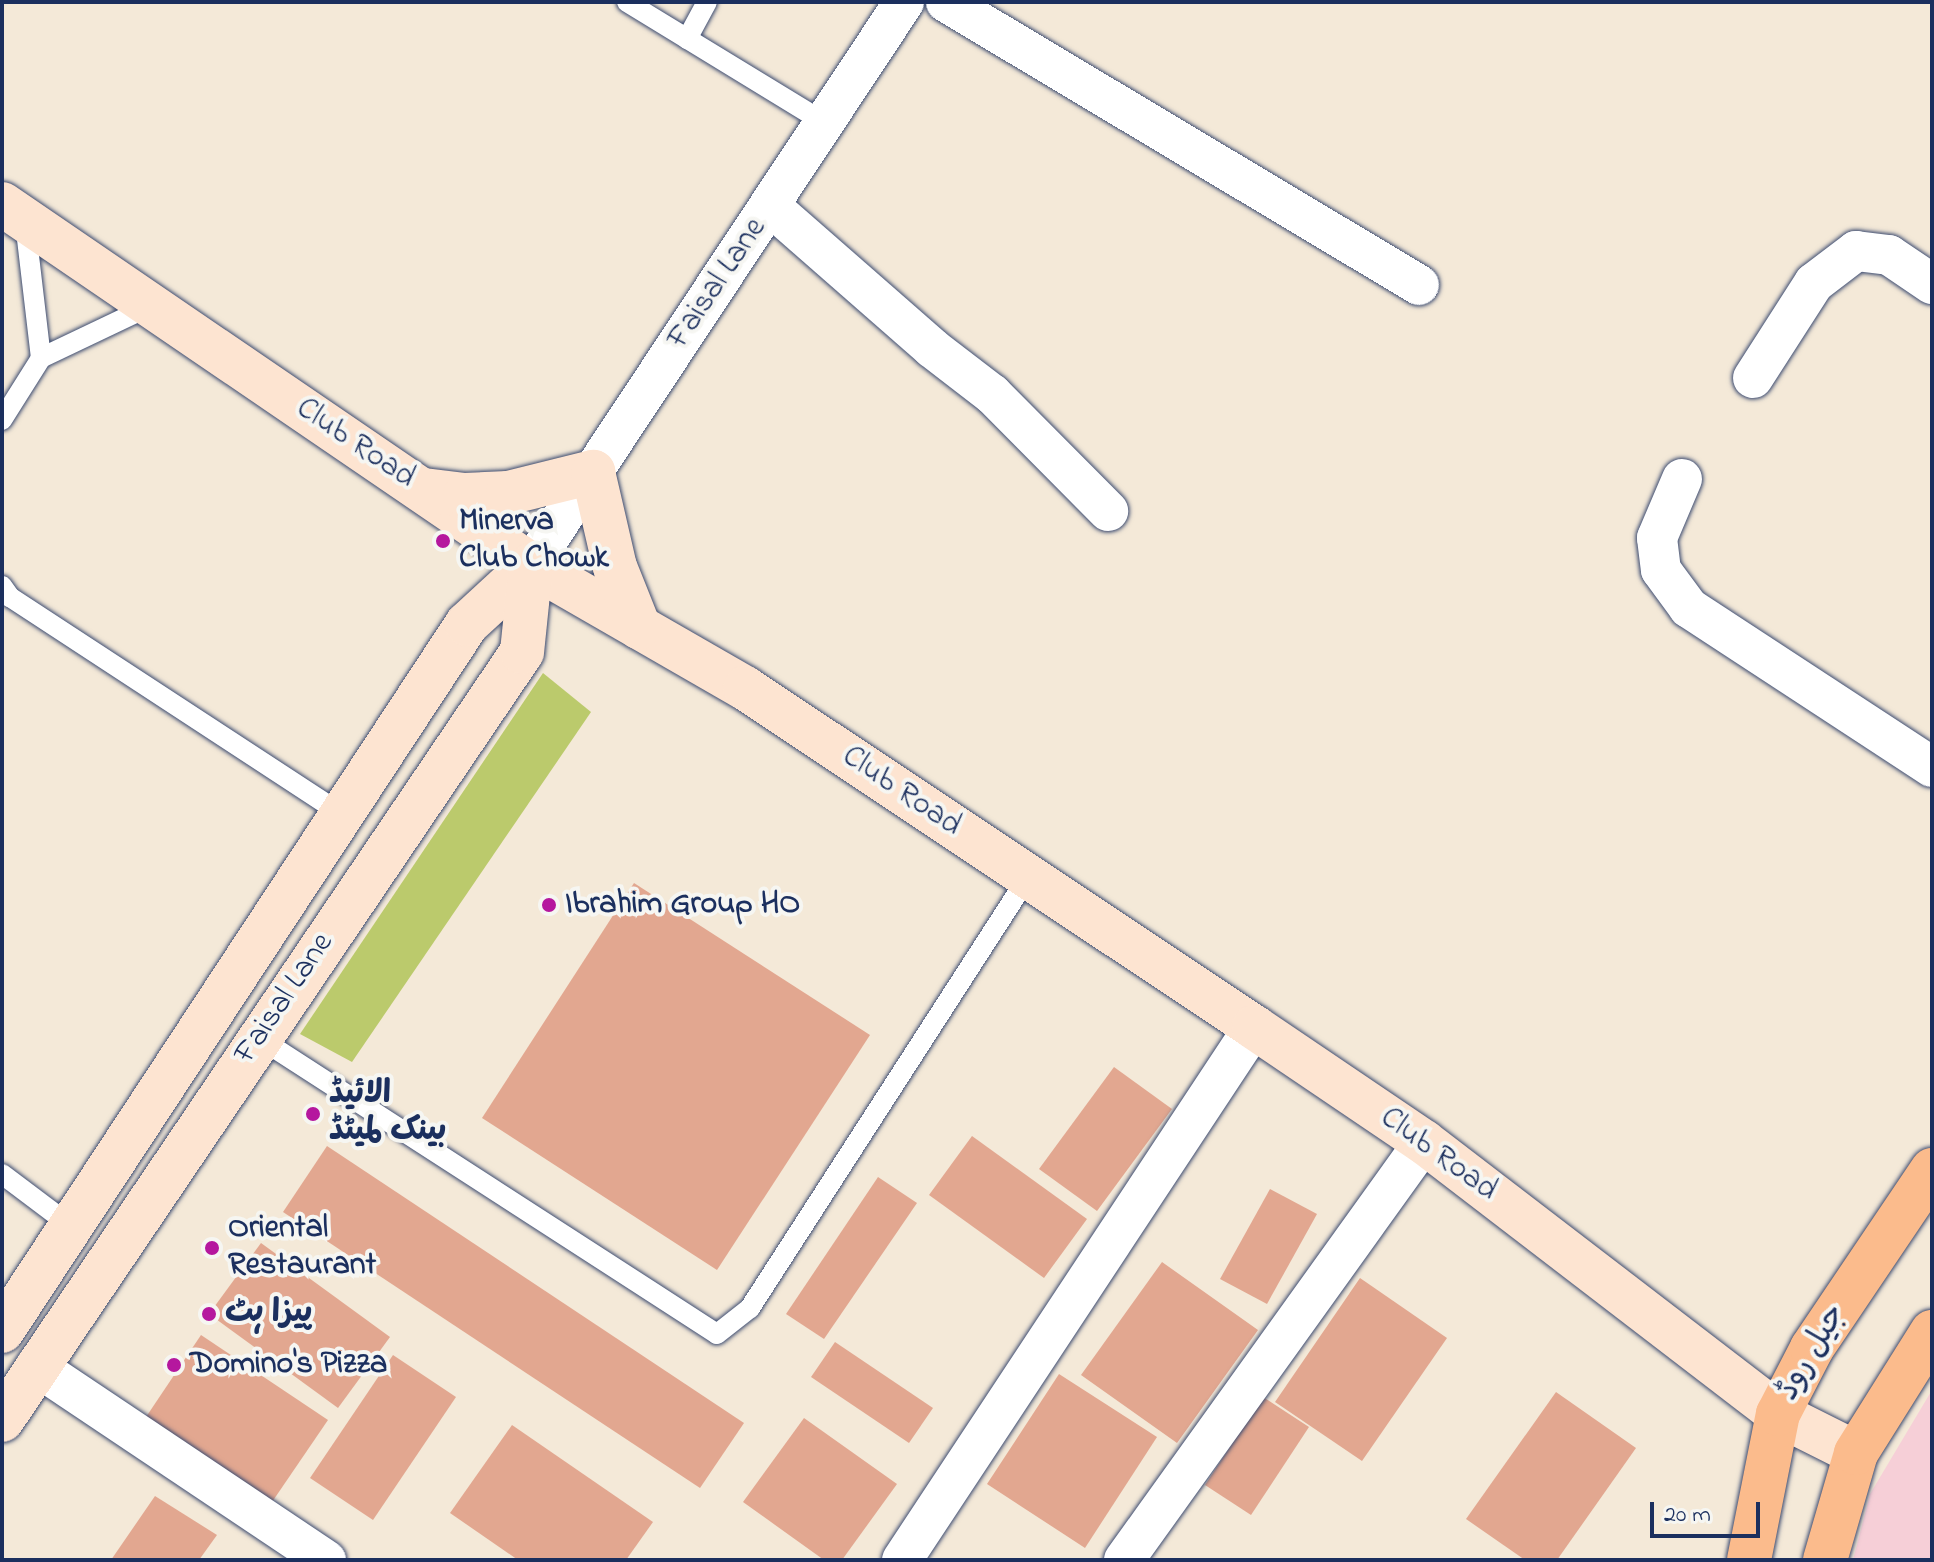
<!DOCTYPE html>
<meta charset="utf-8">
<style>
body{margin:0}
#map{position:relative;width:1934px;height:1562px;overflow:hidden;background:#f4e9d8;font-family:"Indie Flower","Playpen Sans Arabic",sans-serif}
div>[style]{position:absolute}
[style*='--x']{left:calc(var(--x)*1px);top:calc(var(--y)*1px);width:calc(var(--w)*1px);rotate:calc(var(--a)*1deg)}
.built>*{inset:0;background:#f6cfd7}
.green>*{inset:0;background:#bbca6c}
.building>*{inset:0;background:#e2a790}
.roads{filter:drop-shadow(0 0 2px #3c4b70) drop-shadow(0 0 2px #3c4b70)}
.lane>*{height:20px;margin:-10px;padding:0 10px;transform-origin:10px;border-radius:10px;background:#fff}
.street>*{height:40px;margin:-20px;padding:0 20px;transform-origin:20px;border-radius:20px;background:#fff}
.secondary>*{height:44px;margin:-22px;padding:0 22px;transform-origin:22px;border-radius:22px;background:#fde4d1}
.primary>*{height:44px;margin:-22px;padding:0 22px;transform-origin:22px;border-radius:22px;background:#fbbb8c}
.dots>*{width:22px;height:22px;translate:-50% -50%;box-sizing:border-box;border:4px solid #f6f6f2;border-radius:50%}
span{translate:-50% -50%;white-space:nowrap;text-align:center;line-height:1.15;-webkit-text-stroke:8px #f6f6f2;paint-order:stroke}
.street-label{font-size:32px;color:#1b2f5e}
.poi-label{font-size:32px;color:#1b2f5e;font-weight:700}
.left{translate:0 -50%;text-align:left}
.frame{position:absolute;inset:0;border:4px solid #1b2f5e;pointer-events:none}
.scale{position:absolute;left:1650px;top:1502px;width:110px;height:36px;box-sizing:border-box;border:4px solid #1b2f5e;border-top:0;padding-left:10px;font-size:24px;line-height:28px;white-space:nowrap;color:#1b2f5e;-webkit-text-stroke:6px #f6f6f2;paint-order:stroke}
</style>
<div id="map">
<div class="built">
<div style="clip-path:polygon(1932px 1390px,1932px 1560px,1853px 1560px,1870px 1494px)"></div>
</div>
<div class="green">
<div style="clip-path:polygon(543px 673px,591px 712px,352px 1062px,300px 1034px)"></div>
</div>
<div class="building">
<div style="clip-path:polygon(634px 883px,870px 1035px,717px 1270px,482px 1118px)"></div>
<div style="clip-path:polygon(1114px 1067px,1172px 1109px,1097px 1211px,1039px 1169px)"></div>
<div style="clip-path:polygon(972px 1136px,1087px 1219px,1044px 1278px,929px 1195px)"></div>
<div style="clip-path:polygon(327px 1146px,744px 1423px,700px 1488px,283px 1212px)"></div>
<div style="clip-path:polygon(878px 1177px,917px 1203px,824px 1339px,786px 1314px)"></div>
<div style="clip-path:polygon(1270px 1189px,1317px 1214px,1267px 1304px,1220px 1279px)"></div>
<div style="clip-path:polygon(261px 1243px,390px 1337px,338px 1408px,209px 1314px)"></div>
<div style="clip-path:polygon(1162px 1262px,1258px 1330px,1177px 1443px,1081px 1375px)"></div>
<div style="clip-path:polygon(1360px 1278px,1447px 1338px,1362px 1461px,1275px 1402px)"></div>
<div style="clip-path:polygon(201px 1335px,328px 1420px,270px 1505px,144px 1420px)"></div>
<div style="clip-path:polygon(835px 1342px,933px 1408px,909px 1443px,811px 1377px)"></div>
<div style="clip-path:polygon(393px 1355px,456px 1397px,373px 1520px,310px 1478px)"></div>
<div style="clip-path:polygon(1059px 1374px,1157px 1437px,1085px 1548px,987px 1484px)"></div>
<div style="clip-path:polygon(1556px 1392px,1636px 1448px,1557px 1560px,1525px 1560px,1466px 1519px)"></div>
<div style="clip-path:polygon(1263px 1397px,1309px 1427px,1251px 1515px,1205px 1485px)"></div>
<div style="clip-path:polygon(804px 1418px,897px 1484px,842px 1560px,824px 1560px,743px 1502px)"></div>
<div style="clip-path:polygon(512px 1425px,653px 1522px,626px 1560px,518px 1560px,450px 1513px)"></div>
<div style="clip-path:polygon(155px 1496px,217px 1535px,199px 1560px,111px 1560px)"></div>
</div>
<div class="roads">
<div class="lane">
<div style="--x:627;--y:2;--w:232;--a:31.4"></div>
<div style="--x:687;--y:39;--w:42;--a:-61.6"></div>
<div style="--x:25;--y:222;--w:137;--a:83.3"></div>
<div style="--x:2;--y:420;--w:73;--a:-57.8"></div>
<div style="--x:41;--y:358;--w:123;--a:-25.5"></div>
<div style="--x:2;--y:586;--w:14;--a:54"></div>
<div style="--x:10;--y:597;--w:397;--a:33.2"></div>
<div style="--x:259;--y:1038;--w:545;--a:32.87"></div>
<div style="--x:717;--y:1334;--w:42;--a:-38.2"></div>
<div style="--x:750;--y:1308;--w:513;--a:-57.18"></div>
<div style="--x:2;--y:1174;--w:86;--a:37"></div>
</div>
<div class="street">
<div style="--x:946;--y:2;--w:551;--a:30.89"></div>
<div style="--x:770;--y:206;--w:215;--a:41.2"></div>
<div style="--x:932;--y:348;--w:76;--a:37.5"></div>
<div style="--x:992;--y:394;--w:165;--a:45.2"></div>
<div style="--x:1753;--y:378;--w:113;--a:-57.3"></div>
<div style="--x:1814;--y:283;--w:53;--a:-37.3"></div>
<div style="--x:1856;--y:251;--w:33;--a:7"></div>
<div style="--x:1889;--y:255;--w:52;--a:34"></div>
<div style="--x:1682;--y:479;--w:64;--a:113"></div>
<div style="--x:1657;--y:538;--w:32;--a:83"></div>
<div style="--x:1661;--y:570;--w:47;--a:53.6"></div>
<div style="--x:1689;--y:608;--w:290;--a:33.2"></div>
<div style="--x:531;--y:565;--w:675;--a:-56.47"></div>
<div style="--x:36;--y:1366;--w:349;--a:33.8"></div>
<div style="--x:902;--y:1560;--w:639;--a:-56.56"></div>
<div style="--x:1124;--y:1560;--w:515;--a:-54.33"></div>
</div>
<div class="secondary">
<div style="--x:2;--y:204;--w:640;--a:34.31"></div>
<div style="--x:531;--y:565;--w:247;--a:29.9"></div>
<div style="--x:745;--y:688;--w:612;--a:33.66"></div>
<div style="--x:1254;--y:1027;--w:205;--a:34.1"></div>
<div style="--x:1424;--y:1142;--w:446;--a:37.5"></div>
<div style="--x:1778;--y:1414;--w:87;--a:26.6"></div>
<div style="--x:424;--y:490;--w:41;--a:7"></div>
<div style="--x:465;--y:495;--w:43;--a:-2.7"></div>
<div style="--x:508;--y:493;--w:88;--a:-13.9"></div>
<div style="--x:593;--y:472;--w:98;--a:77"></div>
<div style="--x:615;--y:567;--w:65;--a:68.2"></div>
<div style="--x:2;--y:1331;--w:846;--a:-56.67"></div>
<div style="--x:467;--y:624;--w:87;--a:-42.7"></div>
<div style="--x:2;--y:1420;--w:927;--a:-55.9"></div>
<div style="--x:522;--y:652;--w:87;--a:-84.1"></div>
</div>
<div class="primary">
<div style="--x:1749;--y:1560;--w:149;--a:-78.8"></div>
<div style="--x:1778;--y:1414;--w:74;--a:-62.7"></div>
<div style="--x:1812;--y:1348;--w:215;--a:-56"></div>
<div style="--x:1825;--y:1560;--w:111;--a:-73.8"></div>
<div style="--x:1856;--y:1453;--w:143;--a:-57.9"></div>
</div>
</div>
<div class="dots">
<div style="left:443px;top:541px;background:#b5179e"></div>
<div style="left:549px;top:905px;background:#b5179e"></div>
<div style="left:313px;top:1114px;background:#b5179e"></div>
<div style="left:212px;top:1248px;background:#b5179e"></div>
<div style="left:209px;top:1314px;background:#b5179e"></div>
<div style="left:174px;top:1365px;background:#b5179e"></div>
</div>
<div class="street-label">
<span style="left:718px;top:284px;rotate:-56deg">Faisal Lane</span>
<span style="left:355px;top:444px;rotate:34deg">Club Road</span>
<span style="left:901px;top:792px;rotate:34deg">Club Road</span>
<span style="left:285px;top:999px;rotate:-56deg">Faisal Lane</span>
<span style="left:1438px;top:1155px;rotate:36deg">Club Road</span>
<span style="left:1813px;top:1353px;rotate:-60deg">جیل روڈ</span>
</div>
<div class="poi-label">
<span class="left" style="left:459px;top:541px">Minerva<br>Club Chowk</span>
<span class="left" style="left:565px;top:905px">Ibrahim Group HO</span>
<span class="left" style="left:329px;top:1114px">الائیڈ<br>بینک لمیٹڈ</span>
<span class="left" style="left:228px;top:1248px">Oriental<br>Restaurant</span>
<span class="left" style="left:225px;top:1314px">پیزا ہٹ</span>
<span class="left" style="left:190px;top:1365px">Domino's Pizza</span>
</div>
<div class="frame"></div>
<div class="scale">20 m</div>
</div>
